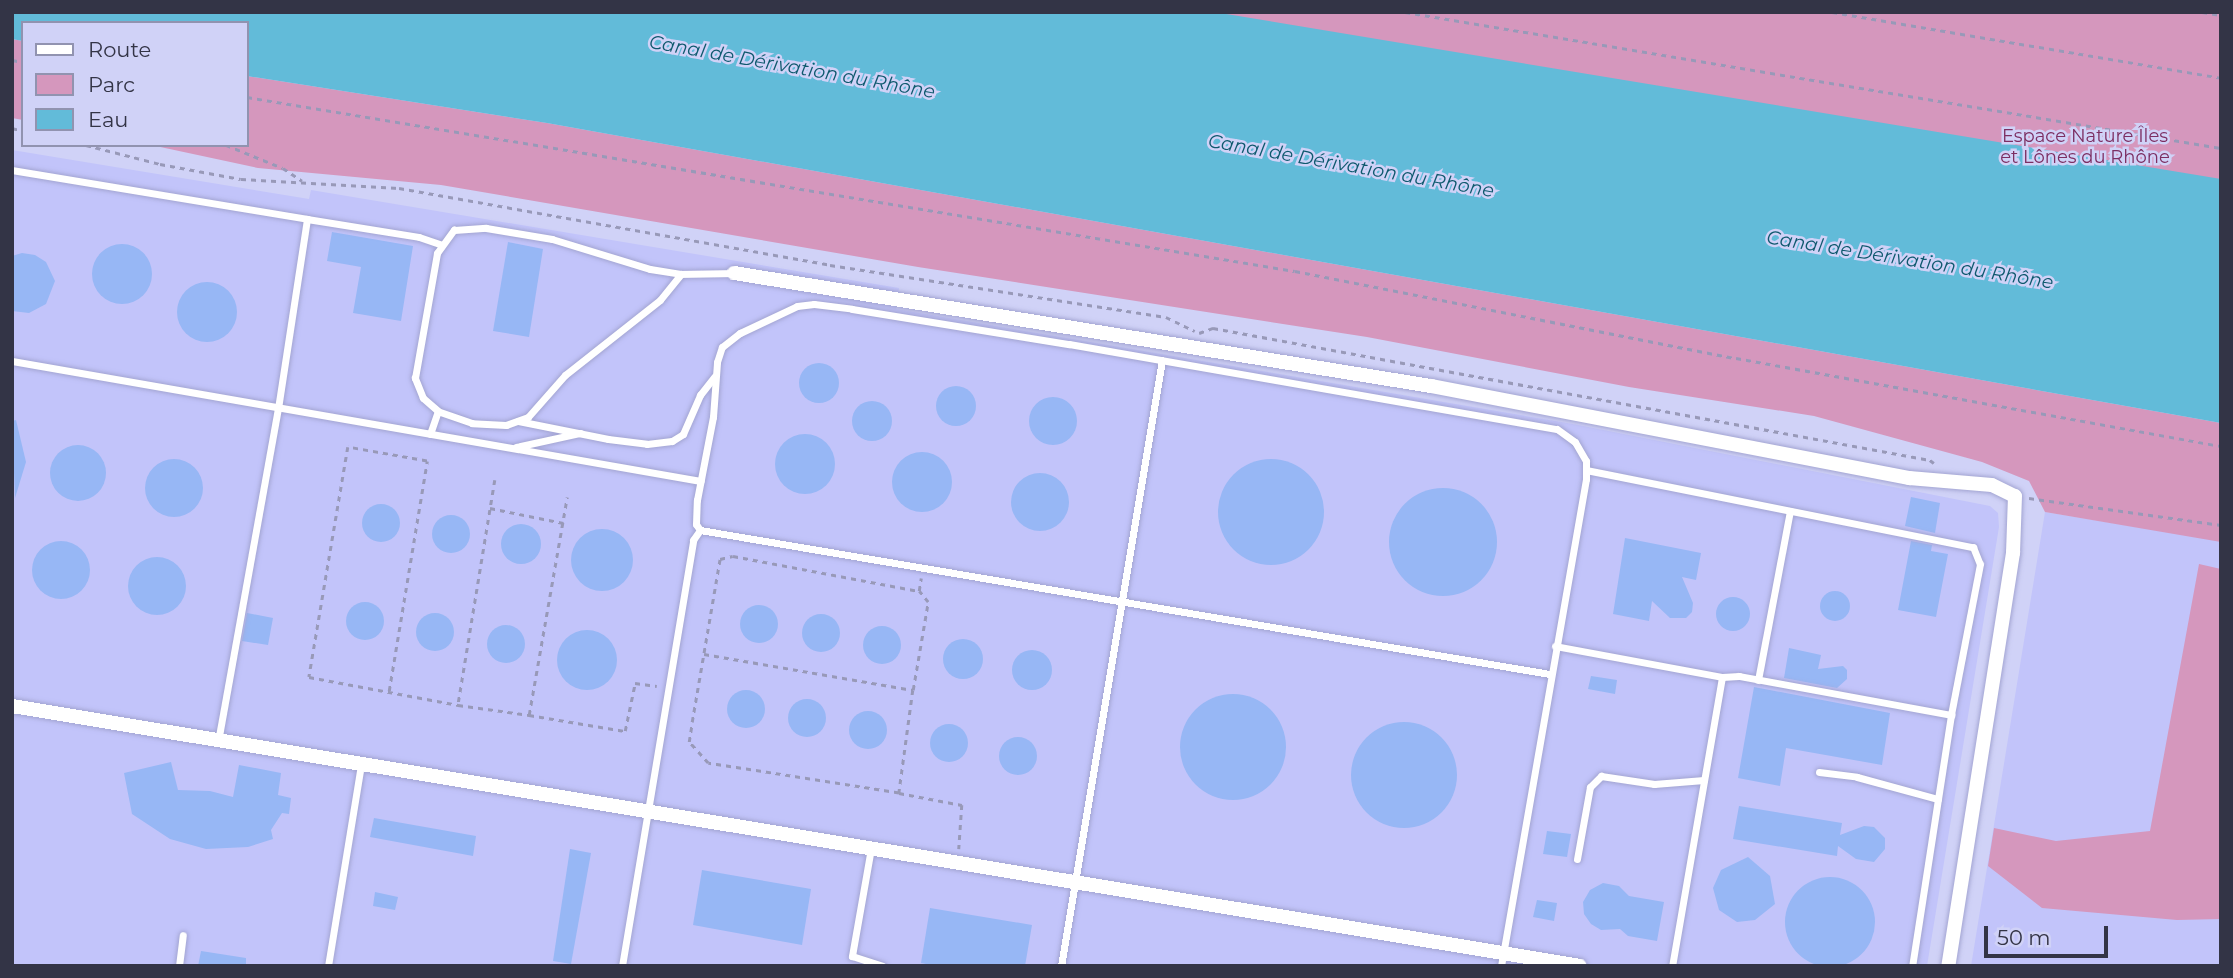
<!DOCTYPE html>
<meta charset="utf-8">
<style>
body{margin:0}
#map{position:relative;width:2233px;height:978px;overflow:hidden;background:#d0d2f7;font-family:Montserrat,sans-serif}
div>[style]{position:absolute}
[style*='--x']{left:calc(var(--x)*1px);top:calc(var(--y)*1px);width:calc(var(--w)*1px);rotate:calc(var(--a)*1deg)}
.built>*{inset:0;background:#c2c4fa}
.green>*{inset:0;background:#d597bd}
.water>*{inset:0;background:#62bbd9}
.building>*{inset:0;background:#97b7f5}
.round{border-radius:50%}
.path>*{height:2.5px;margin-top:-1.25px;transform-origin:0;background:repeating-linear-gradient(90deg,#9899b8 0 5px,transparent 0 10px)}
.roads{filter:drop-shadow(0 0 2px #a3a5d2) drop-shadow(0 0 2px #a3a5d2)}
.lane>*{height:7px;margin:-3.5px;padding:0 3.5px;transform-origin:3.5px;border-radius:3.5px;background:#fff}
.street>*{height:14px;margin:-7px;padding:0 7px;transform-origin:7px;border-radius:7px;background:#fff}
span{translate:-50% -50%;white-space:nowrap;text-align:center;line-height:1.15;-webkit-text-stroke:5px #d0d2f7;paint-order:stroke}
.park-label{font-size:18px;color:#7c2e62}
.water-label{font-size:19px;color:#0e596e;font-style:italic}
.frame{position:absolute;inset:0;border:14px solid #333446;pointer-events:none}
.legend{position:absolute;left:21px;top:21px;width:228px;height:126px;box-sizing:border-box;background:#d0d2f7;border:2px solid #9193b0;margin:0;padding:9px 12px;list-style:none;font-size:21px;color:#333446}
.legend li{display:flex;align-items:center;gap:14px;height:35px}
.legend b{width:35px;border:2px solid #9193b0}
.scale{position:absolute;left:1984px;top:926px;width:124px;height:32px;box-sizing:border-box;border:4px solid #333446;border-top:0;padding-left:9px;font-size:21px;line-height:24px;white-space:nowrap;color:#333446;-webkit-text-stroke:5px #d0d2f7;paint-order:stroke}
</style>
<div id="map">
<div class="built">
<div style="clip-path:polygon(12px 150px,309px 199px,311px 190px,899px 288px,896px 309px,1573px 424px,1990px 506px,1998px 513px,1999px 527px,1927px 966px,12px 966px)"></div>
<div style="clip-path:polygon(2045px 512px,2221px 541px,2221px 966px,1971px 966px)"></div>
</div>
<div class="green">
<div style="clip-path:polygon(477px 12px,2221px 12px,2221px 308px)"></div>
<div style="clip-path:polygon(12px 39px,23px 41px,23px 120px,12px 118px)"></div>
<div style="clip-path:polygon(247px 76px,547px 123px,2221px 423px,2221px 542px,2045px 512px,2029px 481px,1982px 462px,1814px 416px,1629px 387px,1367px 337px,918px 267px,441px 185px,258px 168px,151px 145px,247px 145px)"></div>
<div style="clip-path:polygon(2199px 564px,2221px 569px,2221px 919px,2177px 920px,2042px 908px,1988px 866px,1994px 828px,2056px 841px,2150px 831px)"></div>
</div>
<div class="water">
<div style="clip-path:polygon(12px 12px,1214px 12px,2221px 179px,2221px 423px,547px 123px,247px 76px,247px 23px,23px 23px,23px 41px,12px 39px)"></div>
</div>
<div class="building">
<div style="clip-path:polygon(332px 232px,413px 246px,401px 321px,353px 313px,361px 267px,327px 261px)"></div>
<div style="clip-path:polygon(508px 242px,543px 249px,529px 337px,493px 331px)"></div>
<div class="round" style="left:92px;top:244px;width:60px;height:60px"></div>
<div style="clip-path:polygon(22px 253px,35px 255px,46px 262px,55px 281px,46px 304px,29px 313px,12px 311px,12px 256px)"></div>
<div class="round" style="left:177px;top:282px;width:60px;height:60px"></div>
<div class="round" style="left:799px;top:363px;width:40px;height:40px"></div>
<div class="round" style="left:936px;top:386px;width:40px;height:40px"></div>
<div class="round" style="left:1029px;top:397px;width:48px;height:48px"></div>
<div class="round" style="left:852px;top:401px;width:40px;height:40px"></div>
<div style="clip-path:polygon(16px 420px,26px 462px,15px 498px,12px 421px)"></div>
<div class="round" style="left:775px;top:434px;width:60px;height:60px"></div>
<div class="round" style="left:50px;top:445px;width:56px;height:56px"></div>
<div class="round" style="left:892px;top:452px;width:60px;height:60px"></div>
<div class="round" style="left:1218px;top:459px;width:106px;height:106px"></div>
<div class="round" style="left:145px;top:459px;width:58px;height:58px"></div>
<div class="round" style="left:1011px;top:473px;width:58px;height:58px"></div>
<div class="round" style="left:1389px;top:488px;width:108px;height:108px"></div>
<div style="clip-path:polygon(1911px 497px,1940px 503px,1935px 533px,1905px 526px)"></div>
<div class="round" style="left:362px;top:504px;width:38px;height:38px"></div>
<div class="round" style="left:432px;top:515px;width:38px;height:38px"></div>
<div class="round" style="left:501px;top:524px;width:40px;height:40px"></div>
<div class="round" style="left:571px;top:529px;width:62px;height:62px"></div>
<div style="clip-path:polygon(1625px 538px,1701px 553px,1696px 580px,1682px 577px,1693px 603px,1692px 612px,1686px 618px,1670px 618px,1652px 601px,1649px 621px,1613px 614px)"></div>
<div class="round" style="left:32px;top:541px;width:58px;height:58px"></div>
<div style="clip-path:polygon(1911px 541px,1932px 545px,1931px 551px,1948px 554px,1936px 617px,1898px 610px)"></div>
<div class="round" style="left:128px;top:557px;width:58px;height:58px"></div>
<div class="round" style="left:1820px;top:591px;width:30px;height:30px"></div>
<div class="round" style="left:1716px;top:597px;width:34px;height:34px"></div>
<div class="round" style="left:346px;top:602px;width:38px;height:38px"></div>
<div class="round" style="left:740px;top:605px;width:38px;height:38px"></div>
<div class="round" style="left:416px;top:613px;width:38px;height:38px"></div>
<div style="clip-path:polygon(247px 613px,273px 618px,268px 645px,242px 641px)"></div>
<div class="round" style="left:802px;top:614px;width:38px;height:38px"></div>
<div class="round" style="left:487px;top:625px;width:38px;height:38px"></div>
<div class="round" style="left:863px;top:626px;width:38px;height:38px"></div>
<div class="round" style="left:557px;top:630px;width:60px;height:60px"></div>
<div class="round" style="left:943px;top:639px;width:40px;height:40px"></div>
<div style="clip-path:polygon(1789px 648px,1821px 655px,1818px 669px,1843px 666px,1847px 670px,1847px 679px,1837px 688px,1784px 678px)"></div>
<div class="round" style="left:1012px;top:650px;width:40px;height:40px"></div>
<div style="clip-path:polygon(1591px 676px,1617px 680px,1615px 694px,1588px 689px)"></div>
<div style="clip-path:polygon(1754px 687px,1890px 713px,1882px 765px,1786px 748px,1780px 786px,1738px 778px)"></div>
<div class="round" style="left:727px;top:690px;width:38px;height:38px"></div>
<div class="round" style="left:1180px;top:694px;width:106px;height:106px"></div>
<div class="round" style="left:788px;top:699px;width:38px;height:38px"></div>
<div class="round" style="left:849px;top:711px;width:38px;height:38px"></div>
<div class="round" style="left:1351px;top:722px;width:106px;height:106px"></div>
<div class="round" style="left:930px;top:724px;width:38px;height:38px"></div>
<div class="round" style="left:999px;top:737px;width:38px;height:38px"></div>
<div style="clip-path:polygon(171px 762px,178px 790px,210px 791px,233px 797px,239px 765px,281px 773px,278px 795px,291px 798px,289px 814px,282px 813px,271px 830px,273px 839px,248px 847px,206px 849px,170px 839px,132px 814px,124px 773px)"></div>
<div style="clip-path:polygon(1739px 806px,1842px 823px,1840px 835px,1864px 826px,1874px 827px,1885px 838px,1885px 849px,1874px 862px,1856px 859px,1838px 846px,1837px 856px,1733px 839px)"></div>
<div style="clip-path:polygon(374px 818px,476px 836px,473px 856px,370px 837px)"></div>
<div style="clip-path:polygon(1547px 831px,1571px 834px,1567px 857px,1543px 854px)"></div>
<div style="clip-path:polygon(570px 849px,591px 853px,571px 964px,553px 961px)"></div>
<div style="clip-path:polygon(1748px 857px,1770px 876px,1775px 904px,1755px 920px,1737px 922px,1719px 910px,1713px 888px,1721px 870px)"></div>
<div style="clip-path:polygon(702px 870px,811px 889px,802px 945px,693px 925px)"></div>
<div class="round" style="left:1785px;top:877px;width:90px;height:90px"></div>
<div style="clip-path:polygon(1603px 883px,1619px 886px,1629px 896px,1664px 902px,1657px 941px,1628px 936px,1620px 929px,1601px 930px,1591px 924px,1584px 914px,1583px 902px,1590px 890px)"></div>
<div style="clip-path:polygon(375px 892px,398px 897px,395px 910px,373px 906px)"></div>
<div style="clip-path:polygon(1537px 900px,1557px 903px,1554px 921px,1533px 917px)"></div>
<div style="clip-path:polygon(930px 908px,1032px 925px,1025px 966px,936px 966px,921px 963px)"></div>
<div style="clip-path:polygon(201px 951px,246px 958px,246px 966px,198px 966px)"></div>
</div>
<div class="path">
<div style="--x:1405;--y:12;--w:827;--a:9.46"></div>
<div style="--x:1832;--y:12;--w:395;--a:9.6"></div>
<div style="--x:2202;--y:12;--w:19;--a:9"></div>
<div style="--x:12;--y:60;--w:11;--a:10"></div>
<div style="--x:247;--y:97;--w:1062;--a:9.43"></div>
<div style="--x:1295;--y:271;--w:449;--a:11.2"></div>
<div style="--x:1736;--y:358;--w:493;--a:10.3"></div>
<div style="--x:12;--y:128;--w:11;--a:15"></div>
<div style="--x:86;--y:145;--w:76;--a:14.4"></div>
<div style="--x:160;--y:164;--w:82;--a:10.5"></div>
<div style="--x:241;--y:179;--w:158;--a:3.3"></div>
<div style="--x:399;--y:188;--w:438;--a:10.1"></div>
<div style="--x:830;--y:265;--w:340;--a:8.8"></div>
<div style="--x:1166;--y:317;--w:32;--a:26"></div>
<div style="--x:226;--y:145;--w:61;--a:22"></div>
<div style="--x:283;--y:168;--w:23;--a:34"></div>
<div style="--x:1199;--y:333;--w:15;--a:-20"></div>
<div style="--x:1213;--y:328;--w:729;--a:10.43"></div>
<div style="--x:1930;--y:460;--w:5;--a:37"></div>
<div style="--x:495;--y:480;--w:228;--a:99.3"></div>
<div style="--x:458;--y:705;--w:72;--a:8"></div>
<div style="--x:529;--y:715;--w:221;--a:-80.1"></div>
<div style="--x:2029;--y:498;--w:194;--a:8"></div>
<div style="--x:490;--y:508;--w:75;--a:11.6"></div>
<div style="--x:704;--y:654;--w:212;--a:9.8"></div>
<div style="--x:913;--y:690;--w:104;--a:97.7"></div>
<div style="--x:899;--y:793;--w:193;--a:-171.1"></div>
<div style="--x:708;--y:763;--w:28;--a:-132"></div>
<div style="--x:689;--y:742;--w:20;--a:-81"></div>
<div style="--x:692;--y:722;--w:165;--a:-80.3"></div>
<div style="--x:720;--y:559;--w:13;--a:-13"></div>
<div style="--x:733;--y:556;--w:189;--a:10.7"></div>
<div style="--x:919;--y:591;--w:13;--a:-81"></div>
<div style="--x:913;--y:690;--w:89;--a:-80.3"></div>
<div style="--x:928;--y:602;--w:14;--a:-129"></div>
<div style="--x:389;--y:691;--w:233;--a:-80.6"></div>
<div style="--x:427;--y:461;--w:80;--a:-170"></div>
<div style="--x:348;--y:447;--w:233;--a:99.6"></div>
<div style="--x:309;--y:677;--w:152;--a:10.6"></div>
<div style="--x:529;--y:715;--w:97;--a:9.5"></div>
<div style="--x:625;--y:731;--w:49;--a:-78.2"></div>
<div style="--x:635;--y:683;--w:22;--a:8"></div>
<div style="--x:899;--y:793;--w:64;--a:10.8"></div>
<div style="--x:962;--y:805;--w:44;--a:93.9"></div>
</div>
<div class="roads">
<div class="lane">
<div style="--x:12;--y:170;--w:299;--a:9.4"></div>
<div style="--x:307;--y:219;--w:191;--a:98.7"></div>
<div style="--x:278;--y:408;--w:338;--a:100.2"></div>
<div style="--x:307;--y:219;--w:113;--a:9.1"></div>
<div style="--x:419;--y:237;--w:24;--a:19"></div>
<div style="--x:681;--y:274;--w:33;--a:129"></div>
<div style="--x:660;--y:300;--w:121;--a:141.7"></div>
<div style="--x:565;--y:375;--w:56;--a:131.4"></div>
<div style="--x:528;--y:417;--w:23;--a:160"></div>
<div style="--x:506;--y:425;--w:34;--a:-177"></div>
<div style="--x:472;--y:423;--w:36;--a:-161"></div>
<div style="--x:438;--y:411;--w:20;--a:-139"></div>
<div style="--x:423;--y:398;--w:22;--a:-112"></div>
<div style="--x:415;--y:378;--w:127;--a:-80"></div>
<div style="--x:437;--y:253;--w:29;--a:-54"></div>
<div style="--x:454;--y:230;--w:32;--a:-4"></div>
<div style="--x:486;--y:228;--w:67;--a:9.5"></div>
<div style="--x:552;--y:239;--w:102;--a:17"></div>
<div style="--x:650;--y:269;--w:31;--a:9"></div>
<div style="--x:681;--y:274;--w:53;--a:-1.1"></div>
<div style="--x:12;--y:361;--w:699;--a:9.88"></div>
<div style="--x:518;--y:421;--w:92;--a:11.3"></div>
<div style="--x:608;--y:439;--w:39;--a:7"></div>
<div style="--x:647;--y:444;--w:25;--a:-7"></div>
<div style="--x:672;--y:441;--w:13;--a:-32"></div>
<div style="--x:683;--y:434;--w:43;--a:-66.4"></div>
<div style="--x:700;--y:395;--w:24;--a:-52"></div>
<div style="--x:430;--y:434;--w:24;--a:-71"></div>
<div style="--x:516;--y:447;--w:66;--a:-12.3"></div>
<div style="--x:1586;--y:470;--w:395;--a:11.3"></div>
<div style="--x:1973;--y:547;--w:18;--a:68"></div>
<div style="--x:1980;--y:564;--w:154;--a:100.9"></div>
<div style="--x:700;--y:530;--w:7;--a:-124"></div>
<div style="--x:696;--y:524;--w:24;--a:-88"></div>
<div style="--x:697;--y:500;--w:85;--a:-79.1"></div>
<div style="--x:713;--y:417;--w:55;--a:-85.8"></div>
<div style="--x:717;--y:362;--w:16;--a:-72"></div>
<div style="--x:722;--y:347;--w:23;--a:-38"></div>
<div style="--x:740;--y:333;--w:63;--a:-25.3"></div>
<div style="--x:797;--y:306;--w:17;--a:-7"></div>
<div style="--x:814;--y:304;--w:38;--a:7"></div>
<div style="--x:852;--y:309;--w:220;--a:9.2"></div>
<div style="--x:1069;--y:344;--w:495;--a:9.9"></div>
<div style="--x:1557;--y:429;--w:22;--a:36"></div>
<div style="--x:1575;--y:442;--w:22;--a:60"></div>
<div style="--x:1586;--y:461;--w:18;--a:90"></div>
<div style="--x:1586;--y:479;--w:494;--a:99.9"></div>
<div style="--x:700;--y:530;--w:862;--a:9.62"></div>
<div style="--x:1555;--y:646;--w:170;--a:10.5"></div>
<div style="--x:1722;--y:677;--w:293;--a:99.8"></div>
<div style="--x:1722;--y:677;--w:17;--a:-3"></div>
<div style="--x:1739;--y:676;--w:216;--a:10.4"></div>
<div style="--x:1951;--y:715;--w:254;--a:98.8"></div>
<div style="--x:1758;--y:680;--w:172;--a:-79.3"></div>
<div style="--x:1819;--y:772;--w:38;--a:7"></div>
<div style="--x:1857;--y:777;--w:84;--a:15.2"></div>
<div style="--x:871;--y:848;--w:110;--a:100"></div>
<div style="--x:852;--y:956;--w:32;--a:18"></div>
<div style="--x:1577;--y:859;--w:73;--a:-79.8"></div>
<div style="--x:1590;--y:787;--w:16;--a:-45"></div>
<div style="--x:1601;--y:776;--w:54;--a:8.6"></div>
<div style="--x:1654;--y:784;--w:50;--a:-4.6"></div>
<div style="--x:179;--y:966;--w:31;--a:-83"></div>
<div style="--x:328;--y:966;--w:204;--a:-80.7"></div>
<div style="--x:622;--y:966;--w:432;--a:-80.5"></div>
<div style="--x:693;--y:540;--w:12;--a:-55"></div>
<div style="--x:1061;--y:966;--w:614;--a:-80.54"></div>
</div>
<div class="street">
<div style="--x:734;--y:273;--w:706;--a:9.21"></div>
<div style="--x:1431;--y:386;--w:487;--a:10.9"></div>
<div style="--x:1909;--y:478;--w:83;--a:4.8"></div>
<div style="--x:1992;--y:485;--w:25;--a:26"></div>
<div style="--x:2015;--y:496;--w:57;--a:92"></div>
<div style="--x:2013;--y:553;--w:418;--a:98.9"></div>
<div style="--x:12;--y:706;--w:1589;--a:9.41"></div>
</div>
</div>
<div class="park-label">
<span style="left:2085px;top:147px">Espace Nature Îles<br>et Lônes du Rhône</span>
</div>
<div class="water-label">
<span style="left:792px;top:67px;rotate:10deg">Canal de Dérivation du Rhône</span>
<span style="left:1351px;top:166px;rotate:10deg">Canal de Dérivation du Rhône</span>
<span style="left:1910px;top:260px;rotate:9deg">Canal de Dérivation du Rhône</span>
</div>
<div class="frame"></div>
<ul class="legend">
<li><b style="height:9px;background:#fff"></b>Route</li>
<li><b style="height:19px;background:#d597bd"></b>Parc</li>
<li><b style="height:19px;background:#62bbd9"></b>Eau</li>
</ul>
<div class="scale">50 m</div>
</div>
